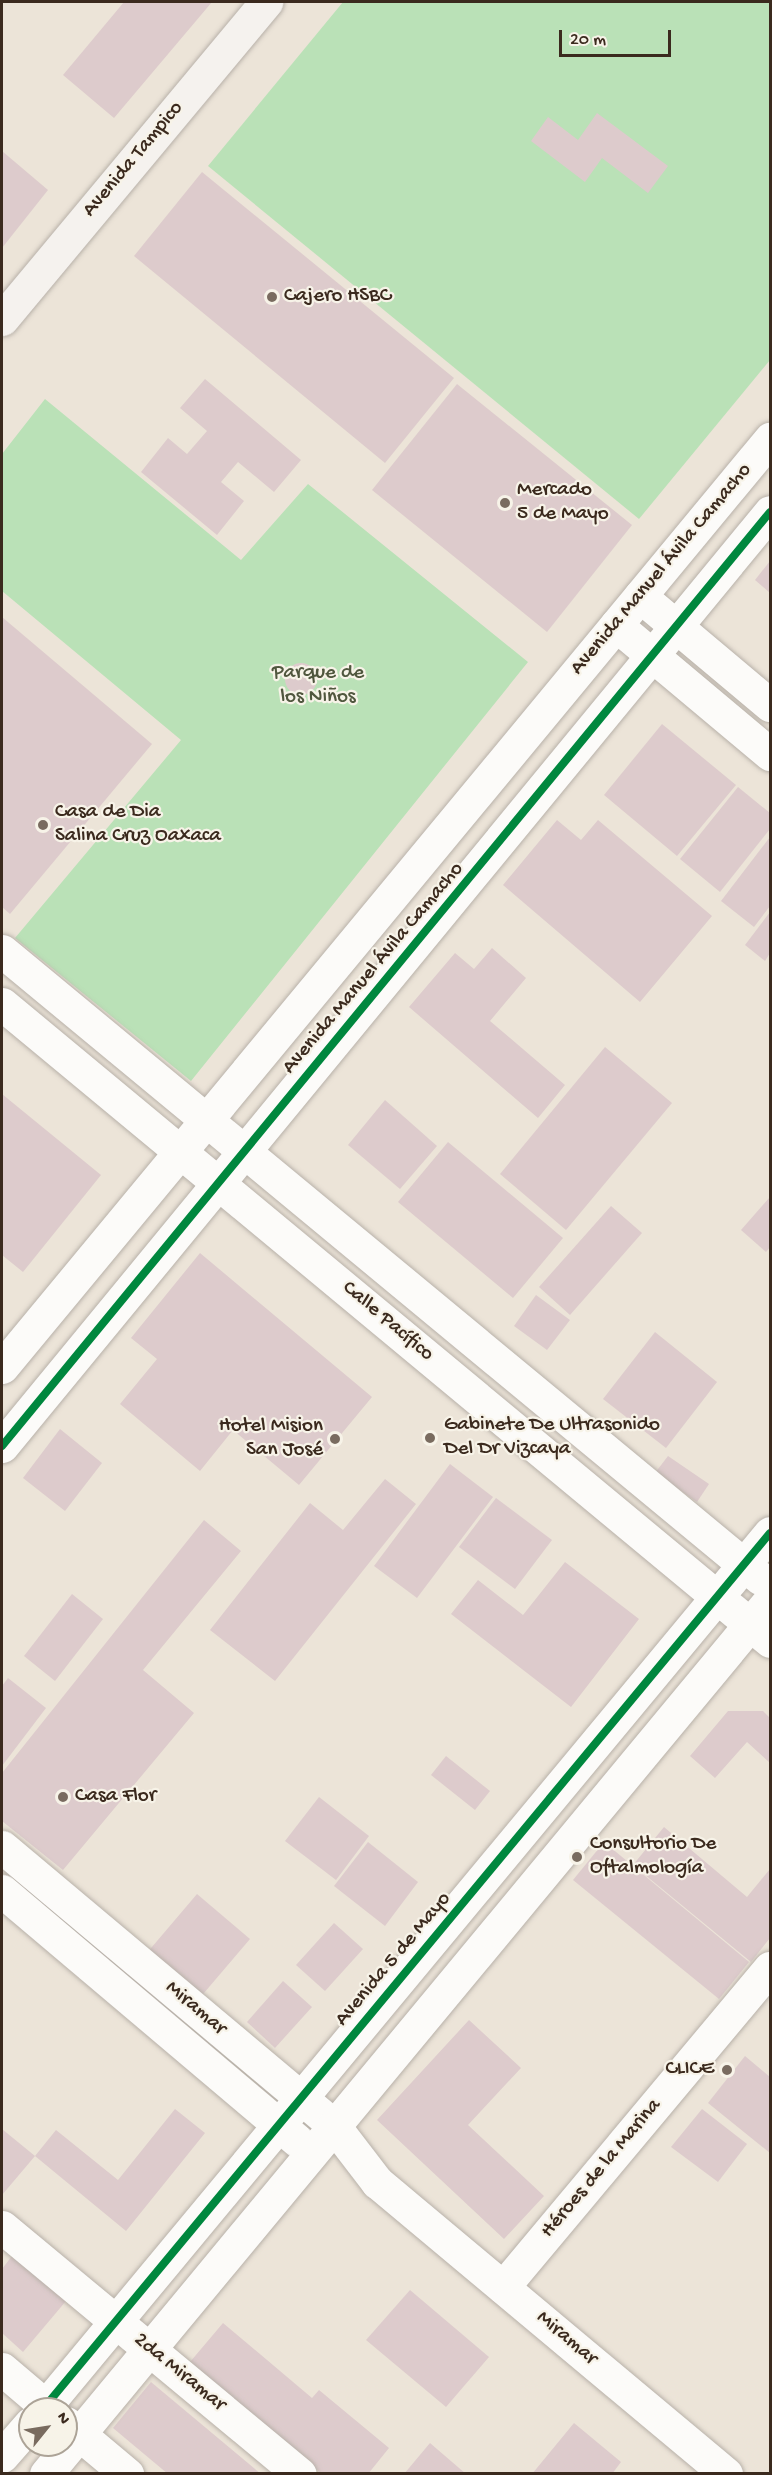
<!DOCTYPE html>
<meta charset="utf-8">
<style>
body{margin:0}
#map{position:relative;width:772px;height:2475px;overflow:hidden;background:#ece4d8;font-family:"Gochi Hand",sans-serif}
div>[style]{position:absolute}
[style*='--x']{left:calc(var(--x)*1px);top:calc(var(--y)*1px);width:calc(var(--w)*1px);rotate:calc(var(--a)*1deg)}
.green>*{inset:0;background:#bae1b7}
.building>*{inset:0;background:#ddcbcc}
.round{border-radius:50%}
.roads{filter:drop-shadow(0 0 2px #b8b1a9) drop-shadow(0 0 2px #b8b1a9)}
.street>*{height:33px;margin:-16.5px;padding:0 16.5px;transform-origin:16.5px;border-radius:16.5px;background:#fcfbf9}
.secondary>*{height:33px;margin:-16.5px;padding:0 16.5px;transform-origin:16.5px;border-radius:16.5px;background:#f5f2ee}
.cycleway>*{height:8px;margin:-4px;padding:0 4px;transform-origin:4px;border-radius:4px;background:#00873e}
.dots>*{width:16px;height:16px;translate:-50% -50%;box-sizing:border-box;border:3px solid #f7f3e8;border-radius:50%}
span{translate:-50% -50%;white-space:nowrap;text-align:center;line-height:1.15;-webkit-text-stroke:4.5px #f7f3e8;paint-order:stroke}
.street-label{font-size:21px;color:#3b2a1e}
.poi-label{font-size:21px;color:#3b2a1e}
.left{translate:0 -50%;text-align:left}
.right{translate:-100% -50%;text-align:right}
.park-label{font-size:21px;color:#50573e}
.frame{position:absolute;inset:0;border:3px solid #3b2a1e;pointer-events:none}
.north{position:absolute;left:18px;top:2397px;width:60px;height:60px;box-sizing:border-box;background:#f7f3e8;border:2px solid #aca397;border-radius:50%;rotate:60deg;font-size:16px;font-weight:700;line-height:24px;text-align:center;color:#3b2a1e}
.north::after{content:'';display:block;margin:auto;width:21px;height:27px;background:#796b5f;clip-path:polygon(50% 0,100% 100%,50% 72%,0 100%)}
.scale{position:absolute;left:559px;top:30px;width:112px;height:27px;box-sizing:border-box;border:3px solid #3b2a1e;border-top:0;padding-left:8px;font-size:18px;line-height:21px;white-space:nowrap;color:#3b2a1e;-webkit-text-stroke:4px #f7f3e8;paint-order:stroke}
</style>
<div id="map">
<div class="green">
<div style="clip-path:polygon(343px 2px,770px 2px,770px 360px,639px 519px,208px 166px)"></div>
<div style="clip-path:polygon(45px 399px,241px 560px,308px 484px,528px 662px,191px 1081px,15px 938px,181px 740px,2px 591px,2px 454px)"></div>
</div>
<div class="building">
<div style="clip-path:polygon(124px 2px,212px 2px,114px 118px,63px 75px)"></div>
<div style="clip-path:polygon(597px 113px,668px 166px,648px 193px,602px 158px,585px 182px,531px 141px,548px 117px,578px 140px)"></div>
<div style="clip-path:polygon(2px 151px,48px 190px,2px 248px)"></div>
<div style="clip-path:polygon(202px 172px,454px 378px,385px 463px,134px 256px)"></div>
<div style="clip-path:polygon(205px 379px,301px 460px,274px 492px,238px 462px,221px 482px,244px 501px,217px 535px,141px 472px,168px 438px,187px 454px,207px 431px,180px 408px)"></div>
<div style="clip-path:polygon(457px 384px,632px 525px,547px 632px,372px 490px)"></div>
<div style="clip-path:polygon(770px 561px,770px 593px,755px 580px)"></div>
<div style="clip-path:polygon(2px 617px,152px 744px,10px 914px,2px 907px)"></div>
<div class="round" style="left:285px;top:663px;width:32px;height:32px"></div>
<div style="clip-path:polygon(662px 724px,736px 785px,677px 856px,604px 795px)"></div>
<div style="clip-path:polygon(738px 787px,770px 813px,770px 829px,720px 892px,680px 859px)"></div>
<div style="clip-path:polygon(557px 820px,581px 840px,598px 820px,712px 916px,640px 1002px,503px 885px)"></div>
<div style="clip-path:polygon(770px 837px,770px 906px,754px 927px,721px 901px)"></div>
<div style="clip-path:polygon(770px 912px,770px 953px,765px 961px,745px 945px)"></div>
<div style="clip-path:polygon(492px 948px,526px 978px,490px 1021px,565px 1085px,538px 1118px,409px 1007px,455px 953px,474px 969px)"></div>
<div style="clip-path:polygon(605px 1047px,672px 1103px,566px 1230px,500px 1174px)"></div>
<div style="clip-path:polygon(2px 1094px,101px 1175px,23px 1272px,2px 1255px)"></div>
<div style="clip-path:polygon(385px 1100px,437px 1146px,400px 1189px,348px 1145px)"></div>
<div style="clip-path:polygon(448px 1142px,563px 1238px,513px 1298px,398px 1202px)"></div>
<div style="clip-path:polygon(770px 1197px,770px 1247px,766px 1252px,741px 1230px)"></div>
<div style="clip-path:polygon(611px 1206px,642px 1233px,570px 1315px,539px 1287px)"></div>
<div style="clip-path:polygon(200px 1253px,372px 1397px,299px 1485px,233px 1430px,200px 1471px,120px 1404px,157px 1359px,131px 1338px)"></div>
<div style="clip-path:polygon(536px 1295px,570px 1320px,547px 1350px,514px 1326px)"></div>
<div style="clip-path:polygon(655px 1332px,717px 1382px,666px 1448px,603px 1399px)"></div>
<div style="clip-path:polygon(60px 1429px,102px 1463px,65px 1511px,23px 1478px)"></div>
<div style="clip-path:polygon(668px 1456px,709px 1484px,697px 1502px,655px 1473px)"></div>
<div style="clip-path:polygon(450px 1464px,493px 1497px,417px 1598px,374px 1566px)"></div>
<div style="clip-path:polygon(385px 1479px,416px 1504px,275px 1681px,210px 1630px,310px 1503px,343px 1530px)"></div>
<div style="clip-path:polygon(496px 1498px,552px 1540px,515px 1589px,459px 1547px)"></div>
<div style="clip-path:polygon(204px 1520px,241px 1551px,143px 1670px,194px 1713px,63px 1870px,2px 1821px,2px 1773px)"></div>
<div style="clip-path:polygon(565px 1562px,639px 1619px,571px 1707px,451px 1614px,478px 1580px,523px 1615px)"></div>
<div style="clip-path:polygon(72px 1594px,103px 1619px,55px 1681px,24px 1656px)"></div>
<div style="clip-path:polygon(8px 1678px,46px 1708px,2px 1766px,2px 1686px)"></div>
<div style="clip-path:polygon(728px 1711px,763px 1711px,770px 1718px,770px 1763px,747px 1742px,715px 1778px,690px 1756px)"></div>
<div style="clip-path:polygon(446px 1756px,490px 1791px,475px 1810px,431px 1775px)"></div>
<div style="clip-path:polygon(319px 1797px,369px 1836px,336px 1880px,285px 1841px)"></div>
<div style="clip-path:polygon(664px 1827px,747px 1897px,770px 1869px,770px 1938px,751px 1962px,633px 1865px)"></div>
<div style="clip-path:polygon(368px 1842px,418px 1882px,385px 1926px,334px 1886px)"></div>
<div style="clip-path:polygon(604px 1842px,749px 1962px,719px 1999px,573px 1880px)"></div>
<div style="clip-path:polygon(197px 1894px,250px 1939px,198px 2000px,146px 1954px)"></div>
<div style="clip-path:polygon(334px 1923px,363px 1949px,325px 1991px,296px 1965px)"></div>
<div style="clip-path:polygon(283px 1981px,312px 2007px,275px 2048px,247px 2022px)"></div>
<div style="clip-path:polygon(469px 2020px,521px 2068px,468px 2125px,544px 2196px,504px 2239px,377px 2120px)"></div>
<div style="clip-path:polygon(745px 2056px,770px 2077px,770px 2153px,708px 2103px)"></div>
<div style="clip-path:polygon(175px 2109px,205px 2133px,126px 2231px,35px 2156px,56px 2130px,118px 2180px)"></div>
<div style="clip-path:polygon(702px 2109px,747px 2144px,718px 2182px,671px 2147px)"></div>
<div style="clip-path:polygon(2px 2129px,35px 2156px,2px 2195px)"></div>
<div style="clip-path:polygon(12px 2256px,66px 2301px,23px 2352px,2px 2333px,2px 2269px)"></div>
<div style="clip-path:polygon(410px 2290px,489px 2357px,446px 2407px,366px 2340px)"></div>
<div style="clip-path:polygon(223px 2323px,312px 2398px,319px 2390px,389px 2448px,368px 2474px,322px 2474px,190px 2362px)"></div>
<div style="clip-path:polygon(151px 2382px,261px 2474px,168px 2474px,113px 2428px)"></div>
<div style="clip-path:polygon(574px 2423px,621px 2462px,612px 2474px,532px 2474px)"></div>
<div style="clip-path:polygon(430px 2443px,466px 2474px,404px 2474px)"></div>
</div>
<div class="roads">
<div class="street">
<div style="--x:640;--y:596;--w:170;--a:40"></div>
<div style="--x:616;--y:625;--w:201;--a:40"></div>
<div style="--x:2;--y:951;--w:984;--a:39.6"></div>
<div style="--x:2;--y:1004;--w:998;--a:39.67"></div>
<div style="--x:2;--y:1367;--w:1205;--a:-50.39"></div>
<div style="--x:2;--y:1446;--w:1209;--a:-50.57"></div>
<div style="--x:2;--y:1847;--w:434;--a:40"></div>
<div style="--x:334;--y:2126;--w:71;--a:52.5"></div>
<div style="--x:377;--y:2182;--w:455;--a:39.9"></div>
<div style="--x:2;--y:1891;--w:386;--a:40.2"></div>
<div style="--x:2;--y:2227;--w:387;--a:39.7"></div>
<div style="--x:503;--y:2287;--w:416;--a:-50.1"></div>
<div style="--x:2;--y:2369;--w:62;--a:40.4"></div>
<div style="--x:43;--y:2409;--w:1138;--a:-50.31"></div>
<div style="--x:66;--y:2423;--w:80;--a:39.9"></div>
<div style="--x:2;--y:2456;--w:43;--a:-48.8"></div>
<div style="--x:46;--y:2474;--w:1135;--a:-50.36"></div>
</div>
<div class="secondary">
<div style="--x:2;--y:319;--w:413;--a:-50.2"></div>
</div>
</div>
<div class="cycleway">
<div style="--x:2;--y:1446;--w:1209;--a:-50.57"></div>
<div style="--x:43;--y:2409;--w:1138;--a:-50.31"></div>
</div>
<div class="dots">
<div style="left:272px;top:297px;background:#796b5f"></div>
<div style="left:505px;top:503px;background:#796b5f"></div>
<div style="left:43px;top:825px;background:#796b5f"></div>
<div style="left:430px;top:1438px;background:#796b5f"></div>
<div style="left:335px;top:1439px;background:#796b5f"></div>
<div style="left:63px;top:1797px;background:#796b5f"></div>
<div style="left:577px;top:1857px;background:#796b5f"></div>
<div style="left:727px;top:2070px;background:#796b5f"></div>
</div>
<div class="street-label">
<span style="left:134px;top:160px;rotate:-50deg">Avenida Tampico</span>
<span style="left:662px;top:570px;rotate:-50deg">Avenida Manuel Ávila Camacho</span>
<span style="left:374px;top:969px;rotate:-50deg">Avenida Manuel Ávila Camacho</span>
<span style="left:387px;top:1322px;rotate:40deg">Calle Pacífico</span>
<span style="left:394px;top:1960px;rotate:-50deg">Avenida 5 de Mayo</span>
<span style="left:195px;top:2009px;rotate:40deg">Miramar</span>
<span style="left:602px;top:2169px;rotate:-50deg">Héroes de la Marina</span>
<span style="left:566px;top:2339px;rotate:40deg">Miramar</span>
<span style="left:179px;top:2373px;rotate:39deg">2da Miramar</span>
</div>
<div class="poi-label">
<span class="left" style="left:284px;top:297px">Cajero HSBC</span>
<span class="left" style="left:517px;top:503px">Mercado<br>5 de Mayo</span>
<span class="left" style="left:55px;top:825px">Casa de Dia<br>Salina Cruz Oaxaca</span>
<span class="left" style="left:444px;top:1438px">Gabinete De Ultrasonido<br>Del Dr Vizcaya</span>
<span class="right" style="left:323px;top:1439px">Hotel Mision<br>San José</span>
<span class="left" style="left:75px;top:1797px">Casa Flor</span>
<span class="left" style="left:590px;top:1857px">Consultorio De<br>Oftalmología</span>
<span class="right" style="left:714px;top:2070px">CLICE</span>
</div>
<div class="park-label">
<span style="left:318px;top:686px">Parque de<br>los Niños</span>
</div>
<div class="frame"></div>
<div class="north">N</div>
<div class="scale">20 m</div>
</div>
